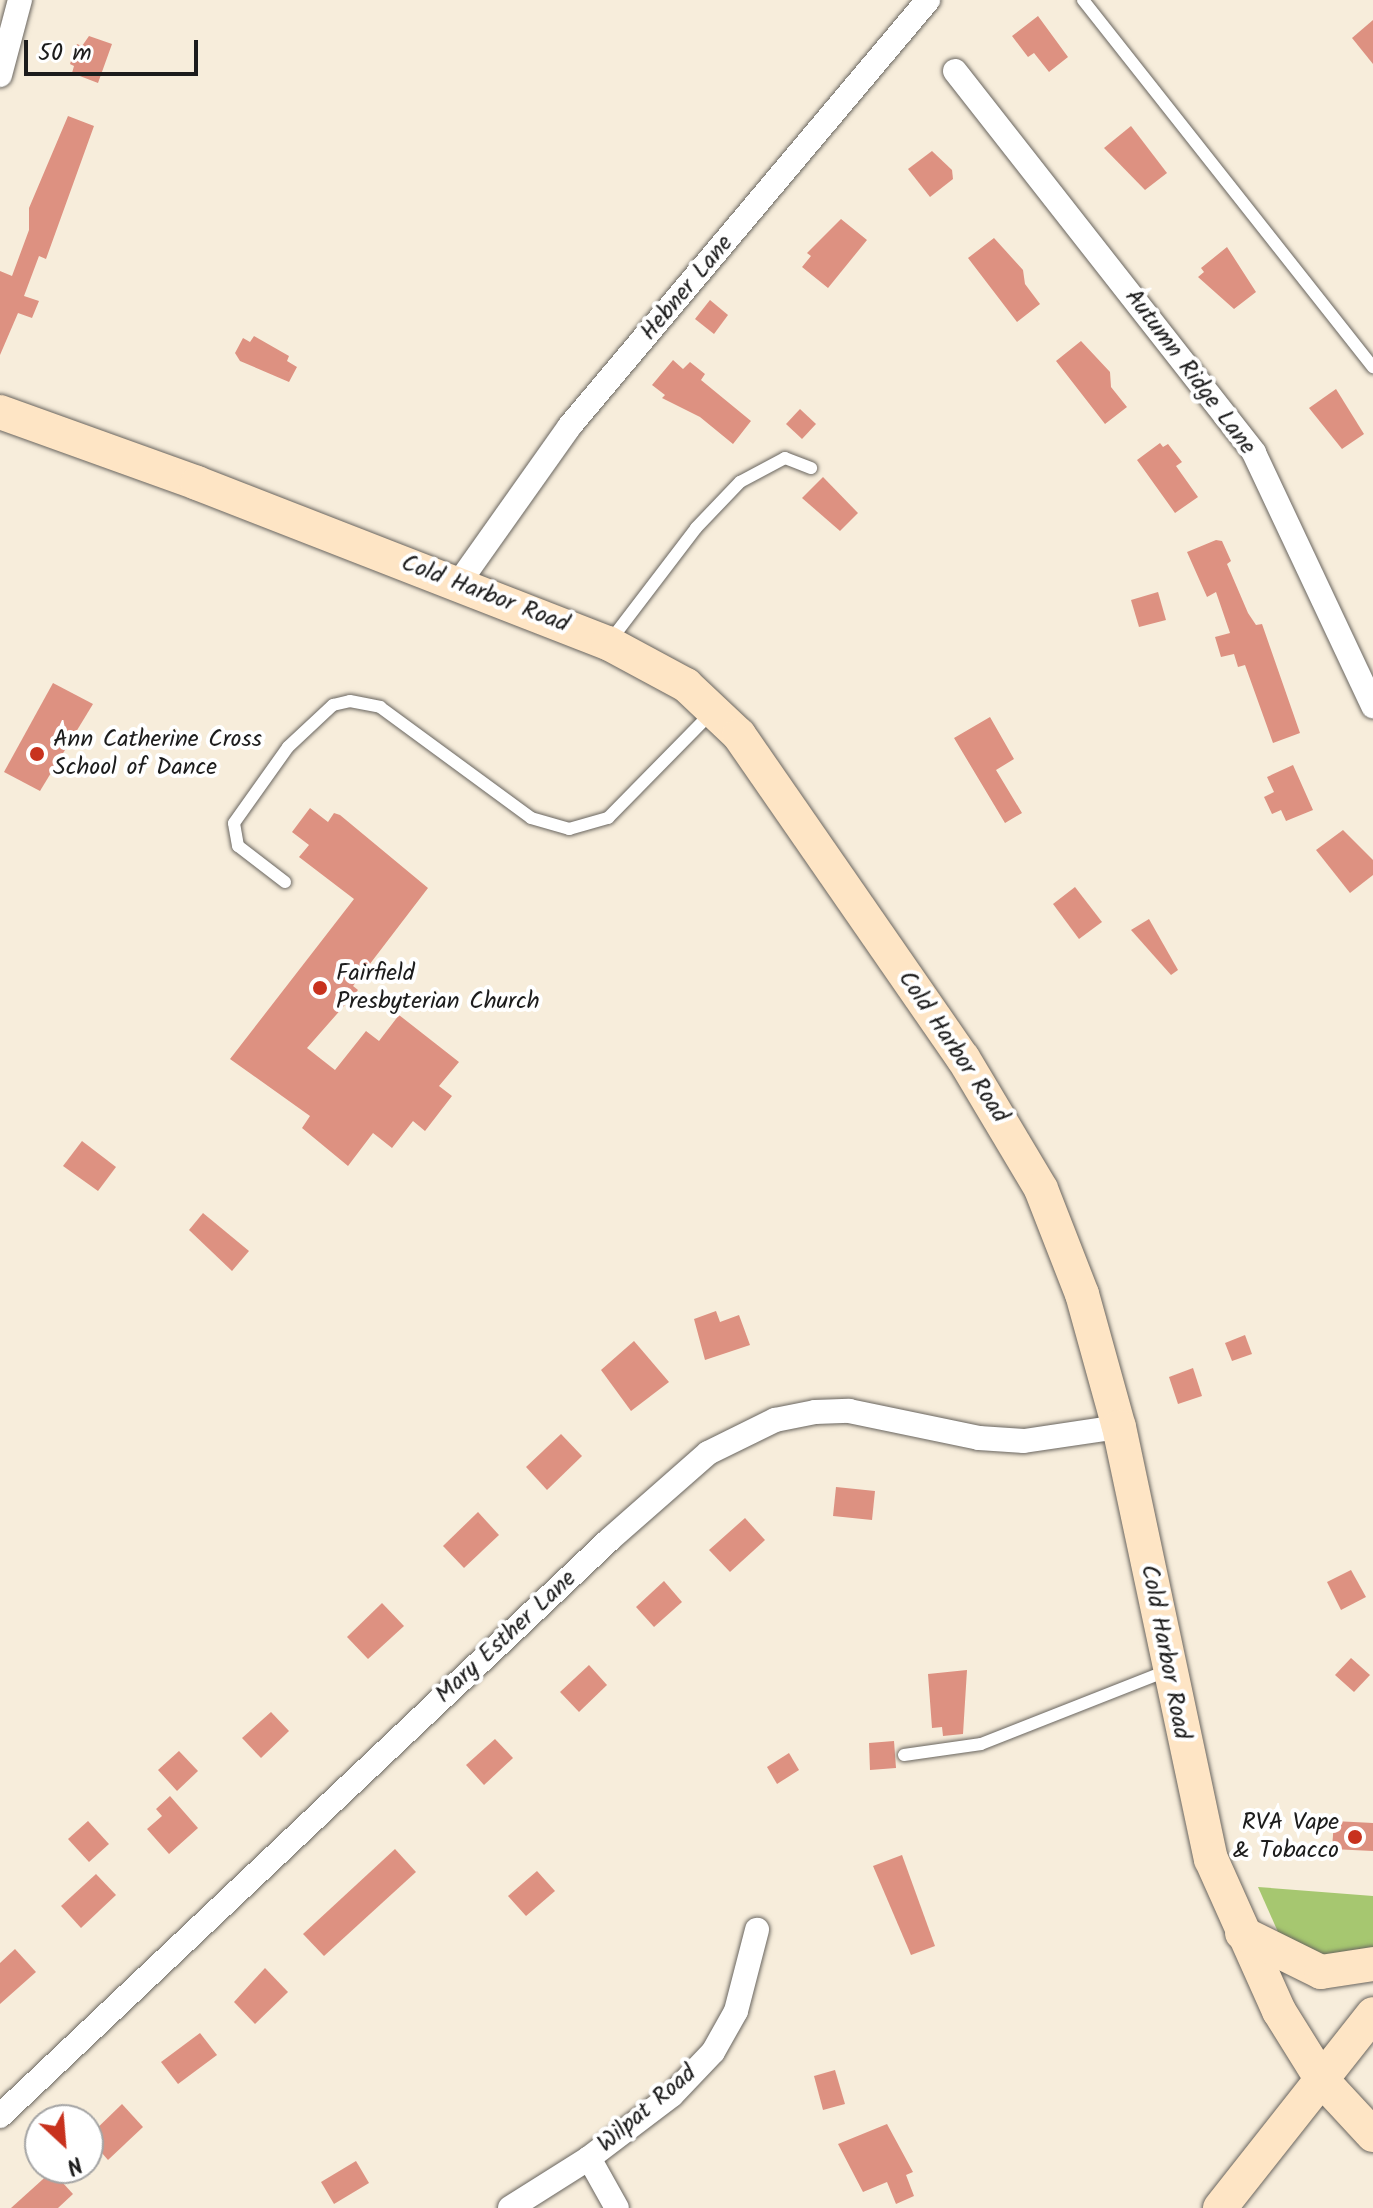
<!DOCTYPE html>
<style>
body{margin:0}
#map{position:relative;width:1373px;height:2208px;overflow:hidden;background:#f7eddb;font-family:Kalam,sans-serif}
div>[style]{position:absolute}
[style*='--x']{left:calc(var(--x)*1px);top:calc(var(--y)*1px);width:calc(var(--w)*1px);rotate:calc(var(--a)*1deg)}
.green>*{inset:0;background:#a6c770}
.building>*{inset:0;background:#dd9181}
.roads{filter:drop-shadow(0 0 2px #69655f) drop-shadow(0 0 2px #69655f)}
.lane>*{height:12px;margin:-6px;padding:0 6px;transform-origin:6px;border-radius:6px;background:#fff}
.street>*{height:24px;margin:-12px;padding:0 12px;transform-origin:12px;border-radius:12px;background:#fff}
.secondary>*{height:34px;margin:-17px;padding:0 17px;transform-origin:17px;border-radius:17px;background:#fee5c5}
.dots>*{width:22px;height:22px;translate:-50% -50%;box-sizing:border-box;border:4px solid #fff;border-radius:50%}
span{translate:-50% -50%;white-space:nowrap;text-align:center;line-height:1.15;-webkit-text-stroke:8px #fff;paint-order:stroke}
.street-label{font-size:24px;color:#1c1c1c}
.poi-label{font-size:24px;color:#1c1c1c}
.left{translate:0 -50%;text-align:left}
.right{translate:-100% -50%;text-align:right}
.north{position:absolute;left:24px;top:2104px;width:80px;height:80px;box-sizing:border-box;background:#fff;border:2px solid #a4a4a4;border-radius:50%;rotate:154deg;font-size:22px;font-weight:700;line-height:32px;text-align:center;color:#1c1c1c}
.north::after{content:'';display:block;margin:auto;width:28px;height:36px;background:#c8321e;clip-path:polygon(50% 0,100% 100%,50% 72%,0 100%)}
.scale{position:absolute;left:24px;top:40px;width:174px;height:36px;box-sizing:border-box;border:4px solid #1c1c1c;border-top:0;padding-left:10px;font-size:24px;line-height:28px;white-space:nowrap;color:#1c1c1c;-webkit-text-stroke:6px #fff;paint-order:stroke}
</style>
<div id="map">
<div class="green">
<div style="clip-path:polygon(1258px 1887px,1373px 1896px,1373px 1948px,1334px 1961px,1292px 1948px,1278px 1932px)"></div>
</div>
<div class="building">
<div style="clip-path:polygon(1038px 16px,1068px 57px,1049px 72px,1034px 53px,1028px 57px,1012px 36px)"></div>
<div style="clip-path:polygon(1373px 20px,1373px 64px,1352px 38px)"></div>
<div style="clip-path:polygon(89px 36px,112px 44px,98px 83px,72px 73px,74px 66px,70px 64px,77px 44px,82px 46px)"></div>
<div style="clip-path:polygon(68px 116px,94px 126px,46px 259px,39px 256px,24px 296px,39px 301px,32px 318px,18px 313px,0 355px,0 271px,12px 276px,29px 230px,29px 208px)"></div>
<div style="clip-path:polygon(1131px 126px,1167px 173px,1145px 190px,1104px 148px)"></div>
<div style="clip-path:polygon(932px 151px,952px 170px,953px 179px,930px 197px,908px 169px)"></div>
<div style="clip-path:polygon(841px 219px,867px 240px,828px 288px,802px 267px,811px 256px,807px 253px)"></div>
<div style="clip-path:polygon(994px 238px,1023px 270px,1025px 284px,1040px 304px,1017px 322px,968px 258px)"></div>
<div style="clip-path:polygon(1227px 247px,1256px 292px,1234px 309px,1198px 277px,1204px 272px,1201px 268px)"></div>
<div style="clip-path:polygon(710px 300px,728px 315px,714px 334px,695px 319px)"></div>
<div style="clip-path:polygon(254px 336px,289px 356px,287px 361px,297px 367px,289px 382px,240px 361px,235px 353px,243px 338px,250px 342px)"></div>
<div style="clip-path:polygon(1081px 341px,1110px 372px,1111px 387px,1127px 407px,1105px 424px,1056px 361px)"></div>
<div style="clip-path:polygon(673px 360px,683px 369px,690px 362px,705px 374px,701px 380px,751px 421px,733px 444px,700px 417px,662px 398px,665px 395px,652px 385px)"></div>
<div style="clip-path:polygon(1336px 389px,1364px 434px,1342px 449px,1309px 408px)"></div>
<div style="clip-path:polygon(800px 409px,816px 424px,802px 439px,786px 424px)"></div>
<div style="clip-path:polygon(1160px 443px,1163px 447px,1168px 444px,1182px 462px,1176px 466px,1198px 497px,1175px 513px,1137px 460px)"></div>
<div style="clip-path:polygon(823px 477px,858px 513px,840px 531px,802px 498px)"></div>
<div style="clip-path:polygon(1216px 540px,1222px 541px,1231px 561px,1227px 564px,1248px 613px,1256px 625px,1262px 624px,1300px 733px,1273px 743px,1245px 665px,1238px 667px,1234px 654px,1221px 657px,1215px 637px,1230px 633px,1216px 592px,1207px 597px,1187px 552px)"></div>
<div style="clip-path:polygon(1158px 592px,1166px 620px,1139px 627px,1131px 600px)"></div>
<div style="clip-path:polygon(53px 683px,93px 704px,40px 791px,4px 772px)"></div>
<div style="clip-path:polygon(990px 717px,1014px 759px,996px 770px,1022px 813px,1005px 823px,954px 738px)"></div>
<div style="clip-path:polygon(1293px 765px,1313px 810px,1286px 821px,1281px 810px,1272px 814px,1264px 797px,1274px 792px,1267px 777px)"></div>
<div style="clip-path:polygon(310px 808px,328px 822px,334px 813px,340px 815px,428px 888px,353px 986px,358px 990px,307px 1048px,335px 1070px,366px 1031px,379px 1041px,399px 1015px,459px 1062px,439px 1086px,452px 1096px,425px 1131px,413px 1121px,392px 1148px,373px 1133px,348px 1166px,302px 1128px,310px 1116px,230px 1059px,354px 899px,299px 857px,309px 845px,292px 832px)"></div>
<div style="clip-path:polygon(1343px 830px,1373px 860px,1373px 875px,1350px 893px,1316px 850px)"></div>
<div style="clip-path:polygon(1075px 887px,1102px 922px,1079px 939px,1053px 904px)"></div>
<div style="clip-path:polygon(1149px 919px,1178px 970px,1171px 975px,1131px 930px)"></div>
<div style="clip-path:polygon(82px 1141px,116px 1167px,98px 1191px,63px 1166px)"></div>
<div style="clip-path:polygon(203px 1213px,249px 1251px,232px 1271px,189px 1230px)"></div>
<div style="clip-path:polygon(716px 1311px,720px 1322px,739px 1315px,750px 1345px,705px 1360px,694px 1319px)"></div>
<div style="clip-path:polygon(1245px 1335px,1252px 1354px,1232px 1361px,1225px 1343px)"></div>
<div style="clip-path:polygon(634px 1341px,669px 1382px,631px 1411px,601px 1370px)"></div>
<div style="clip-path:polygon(1193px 1368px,1202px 1396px,1178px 1404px,1169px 1377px)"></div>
<div style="clip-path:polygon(561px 1434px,582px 1456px,547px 1490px,526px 1467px)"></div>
<div style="clip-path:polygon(836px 1487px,875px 1491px,872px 1520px,833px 1516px)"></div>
<div style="clip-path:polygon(478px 1512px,499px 1535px,464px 1568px,443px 1546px)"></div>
<div style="clip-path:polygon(745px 1518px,765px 1540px,730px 1572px,709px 1550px)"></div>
<div style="clip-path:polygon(1351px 1570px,1366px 1597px,1341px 1610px,1327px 1582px)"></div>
<div style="clip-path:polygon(664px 1581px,682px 1602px,654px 1627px,636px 1607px)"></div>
<div style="clip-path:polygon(382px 1603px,404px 1626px,368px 1659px,347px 1637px)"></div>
<div style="clip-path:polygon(1351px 1658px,1370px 1675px,1354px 1692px,1335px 1675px)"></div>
<div style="clip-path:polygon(589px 1665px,607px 1685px,579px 1712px,560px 1692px)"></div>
<div style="clip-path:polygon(967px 1670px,963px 1734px,943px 1736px,942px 1727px,932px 1728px,928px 1674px)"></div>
<div style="clip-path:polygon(271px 1712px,289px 1731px,261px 1758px,242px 1738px)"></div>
<div style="clip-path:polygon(495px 1739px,513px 1758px,484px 1785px,466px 1765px)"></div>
<div style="clip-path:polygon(894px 1741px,896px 1768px,870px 1770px,869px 1743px)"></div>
<div style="clip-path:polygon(179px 1751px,198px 1771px,177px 1791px,158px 1770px)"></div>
<div style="clip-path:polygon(789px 1753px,799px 1770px,777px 1784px,767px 1767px)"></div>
<div style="clip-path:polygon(170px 1796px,198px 1828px,169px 1854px,147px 1829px,162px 1816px,156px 1809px)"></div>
<div style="clip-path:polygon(88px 1821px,109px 1844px,89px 1862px,68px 1839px)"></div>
<div style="clip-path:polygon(1334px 1821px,1373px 1823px,1373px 1851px,1332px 1849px)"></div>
<div style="clip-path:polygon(395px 1849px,416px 1872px,324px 1956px,303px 1934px)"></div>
<div style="clip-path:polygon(902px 1855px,935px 1946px,911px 1955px,873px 1866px)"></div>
<div style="clip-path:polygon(537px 1871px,555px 1891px,526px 1916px,508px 1896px)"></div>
<div style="clip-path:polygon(96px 1874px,116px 1895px,81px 1928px,61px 1906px)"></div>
<div style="clip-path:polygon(15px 1949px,36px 1972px,0 2004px,0 1963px)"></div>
<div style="clip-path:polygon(265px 1968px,288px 1992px,255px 2024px,234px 2002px)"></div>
<div style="clip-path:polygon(200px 2033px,217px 2055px,178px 2084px,161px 2062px)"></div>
<div style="clip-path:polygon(835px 2070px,845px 2104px,823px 2110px,814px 2076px)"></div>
<div style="clip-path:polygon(122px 2104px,143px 2127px,108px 2160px,88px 2137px)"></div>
<div style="clip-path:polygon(887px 2124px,913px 2172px,906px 2175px,914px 2196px,896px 2204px,887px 2182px,863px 2192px,838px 2144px)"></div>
<div style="clip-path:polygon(356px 2161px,369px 2183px,334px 2204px,321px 2182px)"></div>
<div style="clip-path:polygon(52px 2171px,73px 2194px,58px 2208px,11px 2208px)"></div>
</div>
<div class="roads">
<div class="lane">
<div style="--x:1083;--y:0;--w:468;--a:51.7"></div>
<div style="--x:610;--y:641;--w:142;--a:-52.7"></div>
<div style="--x:696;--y:528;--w:64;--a:-46.3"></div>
<div style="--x:740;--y:482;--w:51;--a:-28.1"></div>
<div style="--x:785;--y:458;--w:28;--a:21"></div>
<div style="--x:285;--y:882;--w:59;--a:-142.5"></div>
<div style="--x:238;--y:846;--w:23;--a:-100"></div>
<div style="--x:234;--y:823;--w:93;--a:-54.6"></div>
<div style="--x:288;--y:747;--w:62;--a:-43"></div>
<div style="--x:333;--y:705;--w:17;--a:-13"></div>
<div style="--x:350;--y:701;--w:31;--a:11"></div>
<div style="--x:380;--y:707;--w:187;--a:36.3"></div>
<div style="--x:531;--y:818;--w:40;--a:16"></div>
<div style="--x:569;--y:829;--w:41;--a:-15.8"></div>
<div style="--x:608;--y:818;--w:150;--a:-45.5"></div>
<div style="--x:904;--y:1755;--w:78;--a:-8.1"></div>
<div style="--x:981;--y:1744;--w:202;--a:-21.5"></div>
</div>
<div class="street">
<div style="--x:955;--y:71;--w:485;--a:51.9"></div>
<div style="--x:1254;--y:453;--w:280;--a:64.8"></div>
<div style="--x:0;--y:75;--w:78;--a:-75.1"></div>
<div style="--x:458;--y:584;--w:192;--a:-54.7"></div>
<div style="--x:569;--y:427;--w:558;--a:-49.94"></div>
<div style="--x:0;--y:2116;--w:838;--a:-43.4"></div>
<div style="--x:609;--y:1540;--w:132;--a:-41.3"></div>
<div style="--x:708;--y:1453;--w:75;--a:-26.2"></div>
<div style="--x:775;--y:1420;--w:41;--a:-11.3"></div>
<div style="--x:815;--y:1412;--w:34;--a:-2"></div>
<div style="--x:849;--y:1411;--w:133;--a:11.7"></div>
<div style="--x:979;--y:1438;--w:45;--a:3.8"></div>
<div style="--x:1024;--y:1441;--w:96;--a:-8.4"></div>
<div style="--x:589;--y:2158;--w:57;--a:60.8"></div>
<div style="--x:510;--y:2208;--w:93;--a:-32.3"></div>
<div style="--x:589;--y:2158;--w:104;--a:-37.2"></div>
<div style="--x:672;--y:2095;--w:59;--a:-46.4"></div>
<div style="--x:713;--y:2052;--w:47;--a:-60.7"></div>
<div style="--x:736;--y:2011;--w:84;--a:-75.5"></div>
</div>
<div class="secondary">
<div style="--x:0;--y:412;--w:209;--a:19.8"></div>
<div style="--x:197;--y:483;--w:441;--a:21.3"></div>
<div style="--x:608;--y:643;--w:89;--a:28.3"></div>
<div style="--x:686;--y:685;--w:73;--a:43.3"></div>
<div style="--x:739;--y:735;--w:393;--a:55.3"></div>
<div style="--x:963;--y:1058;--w:152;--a:59.2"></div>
<div style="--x:1041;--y:1189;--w:113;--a:68.7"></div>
<div style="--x:1082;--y:1294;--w:138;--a:74.5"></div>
<div style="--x:1119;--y:1427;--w:442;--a:78"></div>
<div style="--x:1211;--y:1859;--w:167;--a:65.9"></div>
<div style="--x:1279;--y:2011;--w:81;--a:58.1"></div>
<div style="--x:1322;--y:2080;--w:75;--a:47.2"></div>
<div style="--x:1242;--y:1933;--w:88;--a:26.3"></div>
<div style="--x:1321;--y:1972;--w:53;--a:-8.7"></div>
<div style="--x:1220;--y:2208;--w:247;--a:-51.7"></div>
</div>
</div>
<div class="dots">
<div style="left:37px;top:754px;background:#c8321e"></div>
<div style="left:320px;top:988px;background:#c8321e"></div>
<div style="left:1355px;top:1837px;background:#c8321e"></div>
</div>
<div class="street-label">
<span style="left:687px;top:288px;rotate:-50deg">Hebner Lane</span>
<span style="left:1190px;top:372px;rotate:53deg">Autumn Ridge Lane</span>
<span style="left:485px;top:594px;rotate:21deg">Cold Harbor Road</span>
<span style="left:953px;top:1047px;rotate:56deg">Cold Harbor Road</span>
<span style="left:506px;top:1637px;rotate:-43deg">Mary Esther Lane</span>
<span style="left:1165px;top:1652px;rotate:79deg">Cold Harbor Road</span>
<span style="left:647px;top:2109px;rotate:-40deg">Wilpat Road</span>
</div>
<div class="poi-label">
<span class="left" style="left:53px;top:754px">Ann Catherine Cross<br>School of Dance</span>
<span class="left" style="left:336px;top:988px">Fairfield<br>Presbyterian Church</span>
<span class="right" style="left:1339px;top:1837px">RVA Vape<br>&amp; Tobacco</span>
</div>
<div class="north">N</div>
<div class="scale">50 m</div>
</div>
